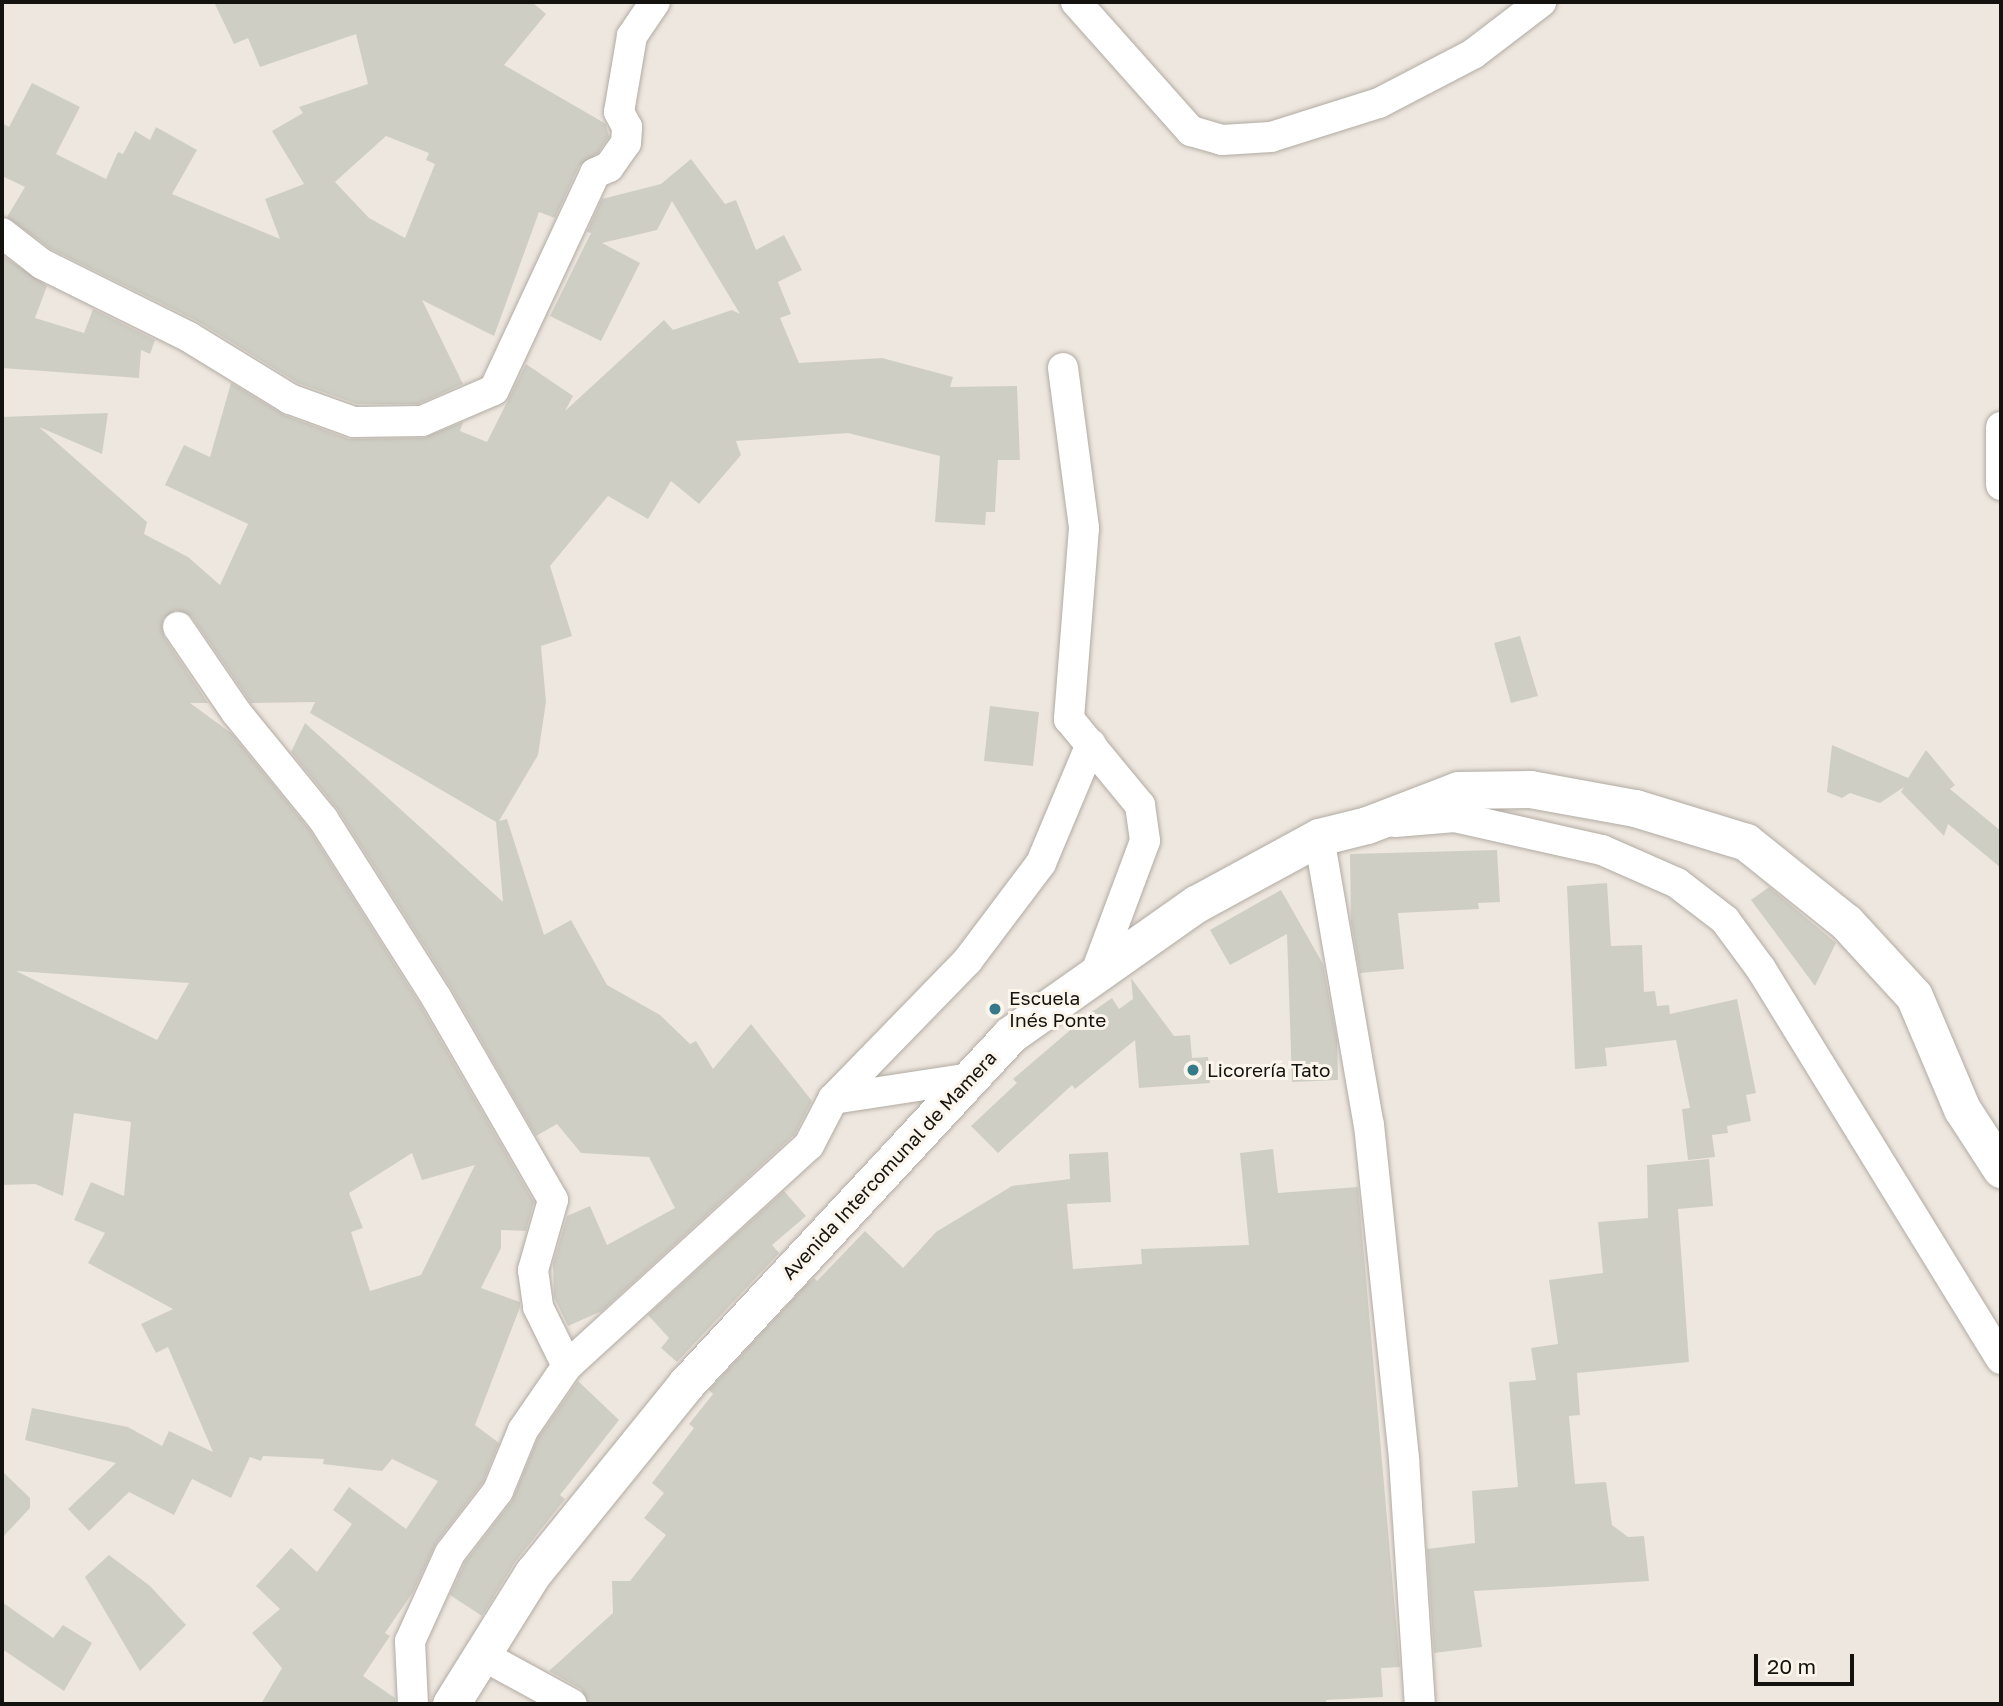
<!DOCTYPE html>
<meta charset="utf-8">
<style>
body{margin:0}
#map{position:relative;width:2003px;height:1706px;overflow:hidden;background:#eee7df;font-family:"Golos Text",sans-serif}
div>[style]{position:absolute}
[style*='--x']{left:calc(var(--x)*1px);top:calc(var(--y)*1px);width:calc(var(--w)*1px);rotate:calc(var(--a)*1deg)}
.building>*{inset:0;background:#cfcec5}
.roads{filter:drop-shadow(0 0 2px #b1aba3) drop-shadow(0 0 2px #b1aba3)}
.minor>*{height:30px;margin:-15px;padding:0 15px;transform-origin:15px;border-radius:15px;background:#fff}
.tertiary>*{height:37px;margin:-18.5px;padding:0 18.5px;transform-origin:18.5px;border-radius:18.5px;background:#fff}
.dots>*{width:19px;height:19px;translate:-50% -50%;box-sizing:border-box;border:4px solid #fbf5ec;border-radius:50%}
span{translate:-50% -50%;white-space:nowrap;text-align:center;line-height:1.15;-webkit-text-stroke:6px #fbf5ec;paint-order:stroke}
.poi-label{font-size:19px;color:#14120f}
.left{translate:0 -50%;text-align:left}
.street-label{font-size:19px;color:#14120f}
.frame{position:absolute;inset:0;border:4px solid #14120f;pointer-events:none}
.scale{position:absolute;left:1754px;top:1654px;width:100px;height:32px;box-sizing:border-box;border:4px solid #14120f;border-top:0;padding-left:9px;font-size:21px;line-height:24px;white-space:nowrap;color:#14120f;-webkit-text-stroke:5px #fbf5ec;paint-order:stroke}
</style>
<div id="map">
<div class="building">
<div style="clip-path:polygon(evenodd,214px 2px,532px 2px,546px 14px,504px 65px,606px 124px,609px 137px,598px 153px,579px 166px,555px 218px,539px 212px,494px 336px,422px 300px,463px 384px,418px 404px,357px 404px,298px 383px,197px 321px,51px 249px,7px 217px,25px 187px,2px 176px,2px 123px,9px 127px,32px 83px,80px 107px,56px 154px,106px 179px,118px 152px,123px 154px,135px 131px,150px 140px,156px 127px,197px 150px,172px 194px,280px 239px,265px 199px,304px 184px,272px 131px,303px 113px,299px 107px,368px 84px,356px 34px,260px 67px,248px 38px,234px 44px,214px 2px,386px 136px,429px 153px,426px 160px,435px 164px,405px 238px,369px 218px,335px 182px,386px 136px)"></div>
<div style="clip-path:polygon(evenodd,691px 159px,725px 204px,736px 200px,756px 250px,784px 235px,802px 270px,778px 282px,791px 314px,780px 318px,799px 363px,882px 358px,953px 377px,950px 387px,1017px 386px,1020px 460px,998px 460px,995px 512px,986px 512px,985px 525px,935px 522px,940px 456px,848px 433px,736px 441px,741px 455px,699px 504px,671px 481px,648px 519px,608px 496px,550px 566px,572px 636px,541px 646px,546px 702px,538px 755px,499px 821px,507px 819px,544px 935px,571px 920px,607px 985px,660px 1015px,690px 1044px,696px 1041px,713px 1069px,751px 1024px,812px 1101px,795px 1134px,602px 1311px,568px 1326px,554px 1297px,553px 1264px,567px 1216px,590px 1206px,607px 1245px,675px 1208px,649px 1157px,581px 1153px,557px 1124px,536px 1136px,451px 988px,338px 810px,291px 752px,305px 723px,503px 902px,496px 822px,310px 713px,315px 702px,251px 703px,192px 617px,176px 610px,163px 619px,164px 637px,208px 703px,190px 703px,231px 733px,309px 829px,421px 1006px,534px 1202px,526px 1231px,501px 1230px,501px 1248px,481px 1288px,520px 1302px,520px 1307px,475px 1425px,499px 1443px,483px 1482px,436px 1543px,413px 1592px,385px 1633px,390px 1636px,363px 1676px,395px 1698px,396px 1704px,261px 1704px,282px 1668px,252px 1633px,280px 1609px,256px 1586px,291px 1548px,317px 1572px,352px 1524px,333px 1510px,349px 1487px,406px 1529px,438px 1481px,392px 1459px,382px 1471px,323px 1464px,324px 1459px,263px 1456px,261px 1461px,250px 1457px,231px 1498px,192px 1479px,174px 1515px,129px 1492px,89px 1531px,68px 1509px,116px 1463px,25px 1440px,32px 1408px,128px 1427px,162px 1446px,169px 1431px,213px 1452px,168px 1347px,156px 1353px,141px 1324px,173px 1309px,88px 1263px,105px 1233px,74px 1220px,91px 1182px,124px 1196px,131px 1122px,74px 1113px,63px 1196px,35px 1184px,2px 1185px,2px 417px,108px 413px,102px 454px,39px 427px,147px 522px,144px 534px,188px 557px,220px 585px,248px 524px,165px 485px,184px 445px,210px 457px,231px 383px,284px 415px,349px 439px,423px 438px,463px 422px,460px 431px,487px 442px,526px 364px,573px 396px,565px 411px,664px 320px,673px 330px,732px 310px,740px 314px,672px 201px,657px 230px,602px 243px,640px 263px,601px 341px,550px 316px,591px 233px,587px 232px,602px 199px,661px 184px,691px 159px,16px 971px,189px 983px,157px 1040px,16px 971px,691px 159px,412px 1153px,422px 1180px,475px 1165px,421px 1275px,370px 1291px,351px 1232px,363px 1228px,349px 1193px,412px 1153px)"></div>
<div style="clip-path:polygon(2px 255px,47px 286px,35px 318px,84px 333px,93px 309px,155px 340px,150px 354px,141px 350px,139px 378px,2px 368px)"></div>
<div style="clip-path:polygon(1520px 636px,1538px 696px,1511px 703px,1494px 643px)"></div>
<div style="clip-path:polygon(990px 706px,1039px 712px,1033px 766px,984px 761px)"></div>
<div style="clip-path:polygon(1832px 745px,1908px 778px,1926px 750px,1955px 785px,1950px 789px,2001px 831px,2001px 868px,1948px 824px,1944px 836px,1901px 792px,1904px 787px,1880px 803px,1850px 793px,1842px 798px,1827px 792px)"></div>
<div style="clip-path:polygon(1497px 850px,1500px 902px,1478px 903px,1479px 909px,1398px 913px,1404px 969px,1360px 973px,1351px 921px,1350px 854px)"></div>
<div style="clip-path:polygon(1607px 883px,1611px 946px,1642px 945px,1644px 992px,1655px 991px,1657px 1006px,1669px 1005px,1670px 1014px,1737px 999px,1756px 1093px,1746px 1095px,1751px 1121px,1727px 1126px,1728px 1133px,1712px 1135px,1715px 1157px,1688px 1160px,1682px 1109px,1690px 1108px,1676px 1040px,1605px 1048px,1607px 1066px,1575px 1069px,1567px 886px)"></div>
<div style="clip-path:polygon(1769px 887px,1836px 943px,1815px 986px,1751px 900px)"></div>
<div style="clip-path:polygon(1281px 890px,1323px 964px,1337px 1040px,1338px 1080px,1292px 1082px,1287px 934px,1230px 965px,1210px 930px)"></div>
<div style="clip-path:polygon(1131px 978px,1174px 1036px,1190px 1035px,1192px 1058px,1208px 1057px,1210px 1083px,1139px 1088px,1135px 1040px,1075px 1089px,1072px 1085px,998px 1153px,971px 1126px,1017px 1083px,1013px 1079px,1089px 1014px,1112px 998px,1119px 1009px,1133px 999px)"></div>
<div style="clip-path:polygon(1273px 1149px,1278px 1193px,1358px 1187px,1400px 1667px,1381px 1668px,1383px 1697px,1326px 1700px,1326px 1704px,589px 1704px,581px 1689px,549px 1671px,613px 1613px,612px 1581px,630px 1581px,666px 1535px,644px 1518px,664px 1493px,652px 1483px,694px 1428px,689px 1424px,713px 1394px,709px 1390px,807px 1284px,814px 1278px,817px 1281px,865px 1231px,903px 1268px,936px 1232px,1012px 1186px,1070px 1179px,1069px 1154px,1108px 1152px,1111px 1202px,1067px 1204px,1073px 1269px,1142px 1264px,1141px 1249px,1249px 1245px,1240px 1153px)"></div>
<div style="clip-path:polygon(1709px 1159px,1713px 1206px,1678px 1209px,1689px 1362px,1577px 1373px,1580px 1415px,1569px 1416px,1575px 1484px,1606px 1482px,1612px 1525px,1628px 1537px,1644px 1536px,1649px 1581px,1474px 1591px,1482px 1647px,1434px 1653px,1427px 1549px,1475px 1543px,1472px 1491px,1518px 1487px,1509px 1382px,1536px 1380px,1531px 1348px,1558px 1344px,1549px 1280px,1603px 1273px,1598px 1222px,1648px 1218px,1647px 1165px)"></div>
<div style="clip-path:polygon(784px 1191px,806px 1216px,772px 1245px,779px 1253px,677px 1362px,661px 1348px,669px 1338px,648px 1315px)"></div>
<div style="clip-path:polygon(578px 1381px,619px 1420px,560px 1495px,565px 1499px,515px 1562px,482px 1616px,450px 1595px,465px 1562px,512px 1501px,538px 1438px)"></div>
<div style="clip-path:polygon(2px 1471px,30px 1498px,30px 1508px,2px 1538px)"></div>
<div style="clip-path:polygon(109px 1555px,150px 1586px,186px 1625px,140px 1671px,85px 1577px)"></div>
<div style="clip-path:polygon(2px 1602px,53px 1638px,63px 1625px,92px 1643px,64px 1691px,2px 1649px)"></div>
</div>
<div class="roads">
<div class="minor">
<div style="--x:1076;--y:2;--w:173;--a:48.3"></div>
<div style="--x:1191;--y:131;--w:32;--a:16"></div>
<div style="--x:1222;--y:140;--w:49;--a:-3.5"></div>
<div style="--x:1271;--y:137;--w:113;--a:-17.5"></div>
<div style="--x:1379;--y:103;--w:106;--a:-27.5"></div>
<div style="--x:1473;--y:54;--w:86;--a:-37.4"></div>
<div style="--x:2;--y:233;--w:51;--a:37.8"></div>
<div style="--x:42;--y:264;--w:164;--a:26.4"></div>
<div style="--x:189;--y:337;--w:119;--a:31.5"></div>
<div style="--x:290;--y:399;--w:68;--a:19.8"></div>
<div style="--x:354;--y:422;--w:68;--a:-0.8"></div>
<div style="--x:422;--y:421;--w:78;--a:-23.3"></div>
<div style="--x:494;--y:390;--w:239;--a:-65"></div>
<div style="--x:595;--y:173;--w:15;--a:-23"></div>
<div style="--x:609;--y:167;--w:29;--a:-55"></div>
<div style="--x:626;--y:143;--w:16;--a:-86"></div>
<div style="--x:627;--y:127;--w:17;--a:-118"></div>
<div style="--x:619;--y:112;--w:77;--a:-80.3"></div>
<div style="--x:632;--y:36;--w:41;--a:-55.9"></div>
<div style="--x:1063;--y:368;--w:161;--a:82.5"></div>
<div style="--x:1084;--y:528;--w:192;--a:94.5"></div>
<div style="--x:1069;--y:719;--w:112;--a:50.5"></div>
<div style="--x:1140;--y:805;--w:36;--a:82"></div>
<div style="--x:1145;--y:841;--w:140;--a:110.5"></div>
<div style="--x:2001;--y:427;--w:58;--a:90"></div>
<div style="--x:178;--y:627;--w:103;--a:55.7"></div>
<div style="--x:236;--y:712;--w:138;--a:50.9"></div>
<div style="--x:323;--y:819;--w:211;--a:57.6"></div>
<div style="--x:436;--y:997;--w:234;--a:60"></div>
<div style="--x:553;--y:1200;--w:73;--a:105.9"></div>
<div style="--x:533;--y:1270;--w:37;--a:82"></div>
<div style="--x:538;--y:1307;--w:66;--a:63.8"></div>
<div style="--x:567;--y:1366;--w:78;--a:124.5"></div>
<div style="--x:523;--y:1430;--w:66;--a:112.3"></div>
<div style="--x:498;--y:1491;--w:78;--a:127.7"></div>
<div style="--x:450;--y:1553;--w:97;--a:114.4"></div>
<div style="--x:410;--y:1641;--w:63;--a:87.3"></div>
<div style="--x:1395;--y:822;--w:60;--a:-4.8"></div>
<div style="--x:1455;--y:817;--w:151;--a:12.7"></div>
<div style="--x:1602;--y:850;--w:82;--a:23.7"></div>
<div style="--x:1677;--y:883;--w:61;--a:37.6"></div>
<div style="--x:1725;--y:920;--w:61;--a:53.7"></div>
<div style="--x:1761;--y:969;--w:458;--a:58.4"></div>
<div style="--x:1319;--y:837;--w:292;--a:80.2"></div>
<div style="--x:1369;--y:1125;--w:336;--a:84"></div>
<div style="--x:1404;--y:1459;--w:246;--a:86.3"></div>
<div style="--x:833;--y:1099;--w:139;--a:-8.7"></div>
<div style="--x:567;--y:1366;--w:328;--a:-42.4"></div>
<div style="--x:809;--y:1145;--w:52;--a:-62.4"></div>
<div style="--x:833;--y:1099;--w:194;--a:-45.8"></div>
<div style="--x:968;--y:960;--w:121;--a:-53"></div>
<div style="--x:1041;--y:863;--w:129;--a:-67.2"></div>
<div style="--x:482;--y:1655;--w:102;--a:28.6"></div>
</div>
<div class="tertiary">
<div style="--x:451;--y:1704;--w:155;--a:-58"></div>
<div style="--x:533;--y:1573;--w:243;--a:-51"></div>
<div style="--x:686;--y:1384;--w:476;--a:-47.1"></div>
<div style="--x:1010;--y:1035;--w:228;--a:-35.2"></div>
<div style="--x:1196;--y:904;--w:140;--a:-28.6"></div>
<div style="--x:1319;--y:837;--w:49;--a:-14"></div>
<div style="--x:1367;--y:825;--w:97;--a:-21"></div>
<div style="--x:1458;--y:790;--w:72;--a:-0.8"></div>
<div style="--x:1530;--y:789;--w:107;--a:10.3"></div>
<div style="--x:1635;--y:808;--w:116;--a:17"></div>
<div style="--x:1746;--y:842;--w:128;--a:38.7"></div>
<div style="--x:1846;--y:922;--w:100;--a:47.4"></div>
<div style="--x:1914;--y:996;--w:123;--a:67"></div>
<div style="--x:1962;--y:1109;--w:72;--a:57"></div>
</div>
</div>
<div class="dots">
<div style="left:995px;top:1009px;background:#367a89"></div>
<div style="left:1193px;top:1070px;background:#367a89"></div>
</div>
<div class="poi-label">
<span class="left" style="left:1009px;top:1009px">Escuela<br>Inés Ponte</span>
<span class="left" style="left:1207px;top:1070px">Licorería Tato</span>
</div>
<div class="street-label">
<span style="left:889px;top:1165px;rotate:-47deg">Avenida Intercomunal de Mamera</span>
</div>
<div class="frame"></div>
<div class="scale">20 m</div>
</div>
